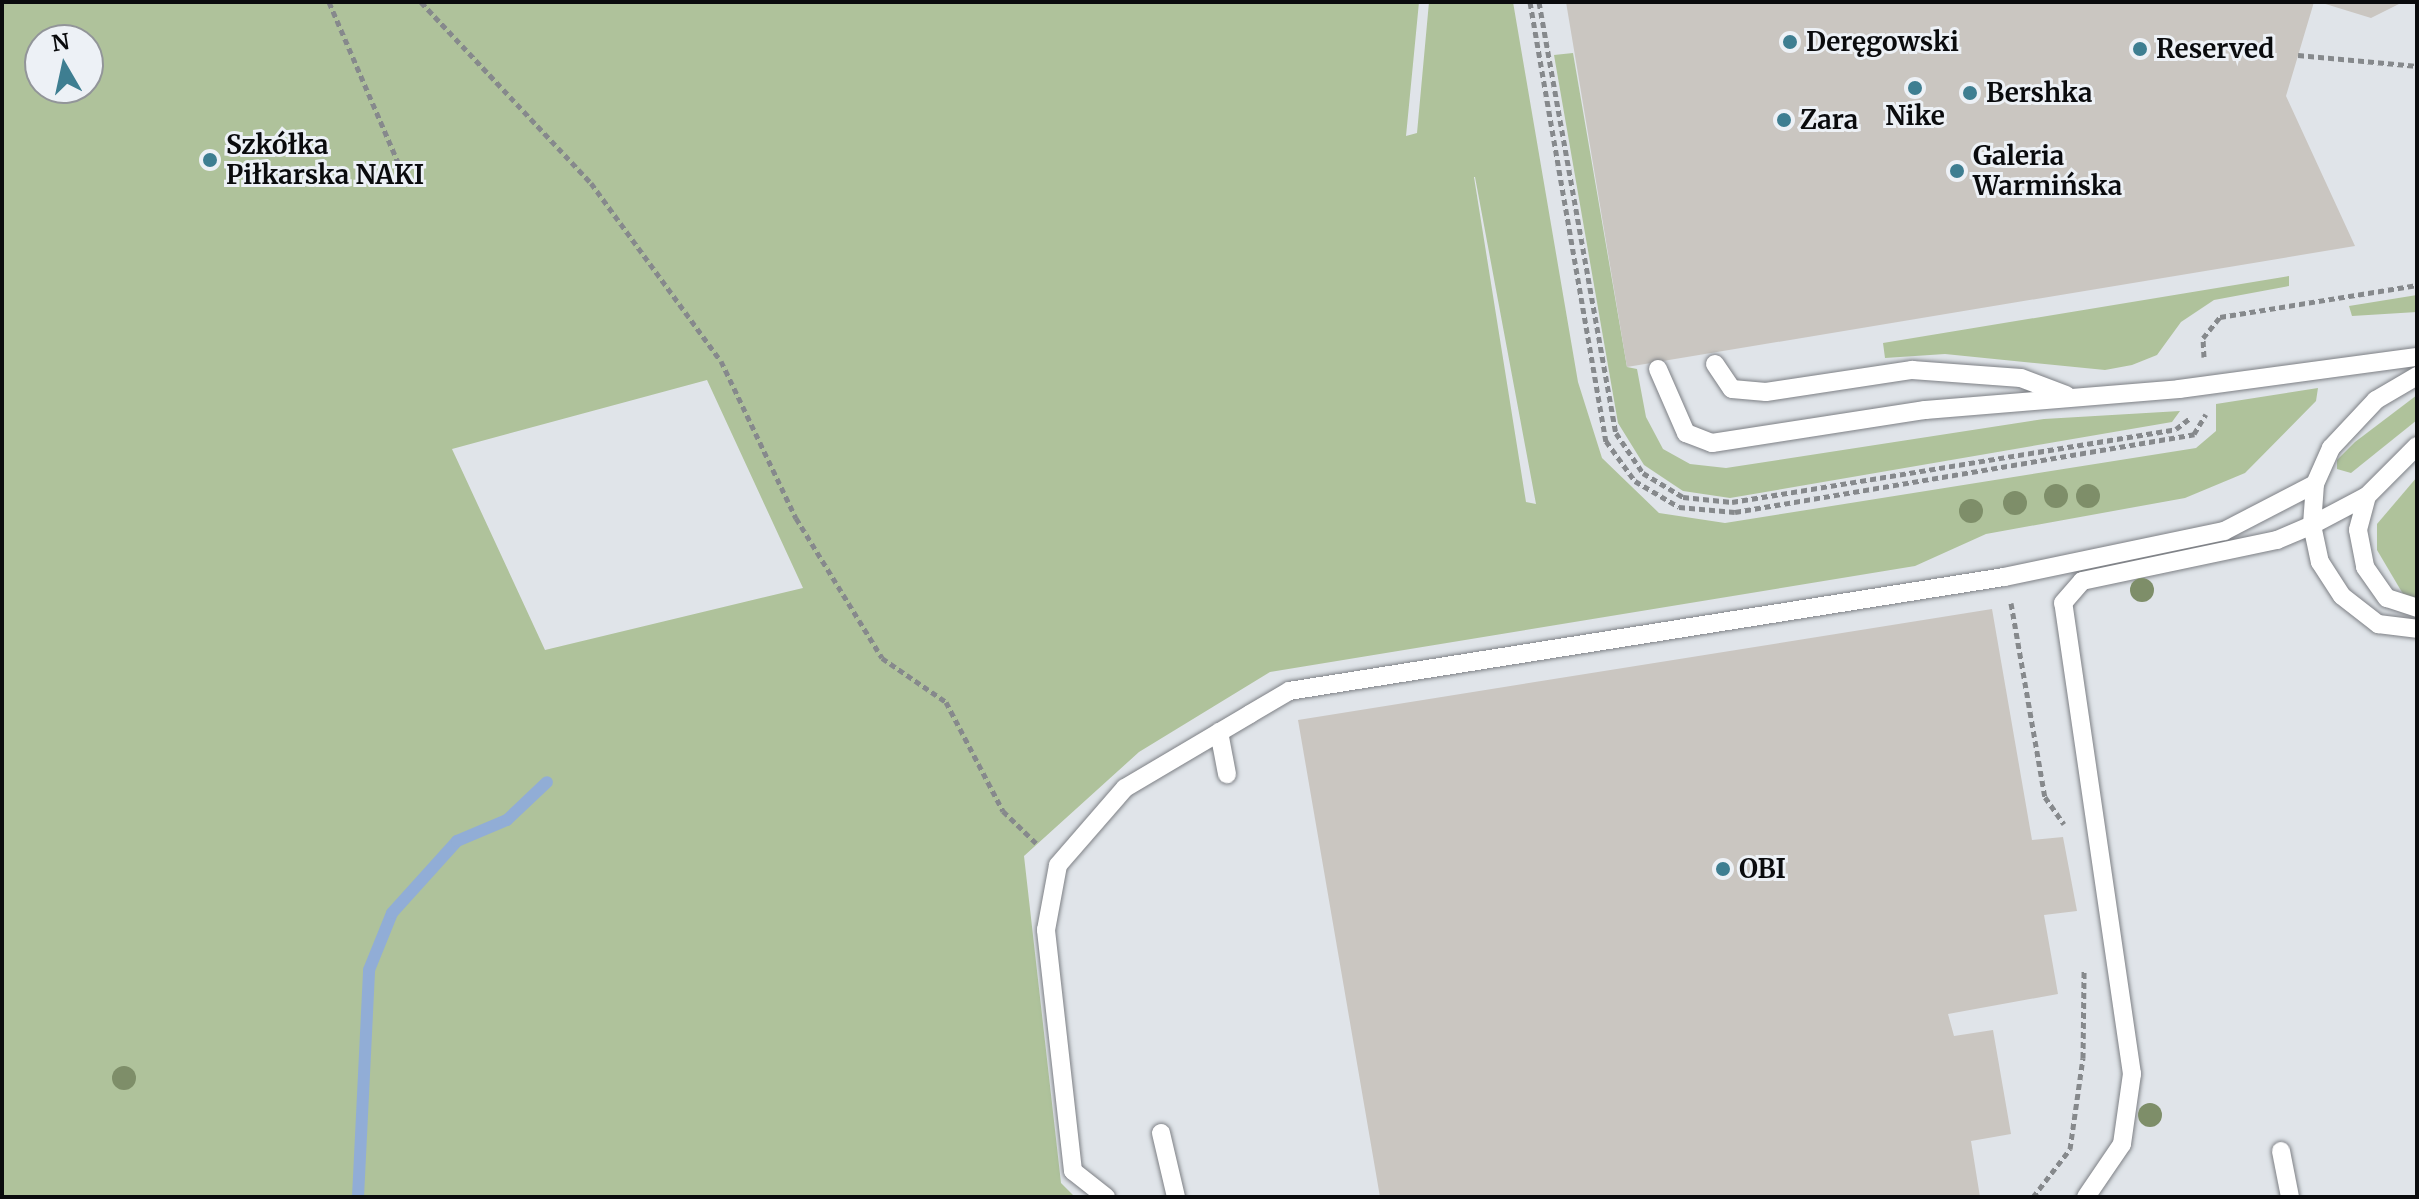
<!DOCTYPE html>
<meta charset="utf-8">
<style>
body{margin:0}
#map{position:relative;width:2419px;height:1199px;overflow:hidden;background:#e0e4e9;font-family:Merriweather,serif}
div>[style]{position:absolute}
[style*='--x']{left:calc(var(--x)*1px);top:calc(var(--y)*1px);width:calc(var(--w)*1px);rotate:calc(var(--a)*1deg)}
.green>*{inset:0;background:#afc29b}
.stream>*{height:12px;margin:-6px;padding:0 6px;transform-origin:6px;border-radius:6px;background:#91add6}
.building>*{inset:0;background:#cac6c1}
.path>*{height:5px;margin-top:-2.5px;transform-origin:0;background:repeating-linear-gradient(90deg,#86898c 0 6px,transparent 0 10px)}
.roads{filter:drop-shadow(0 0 2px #7d8085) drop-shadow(0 0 2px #7d8085)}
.lane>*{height:18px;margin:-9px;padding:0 9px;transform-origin:9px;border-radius:9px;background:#fff}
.trees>*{width:24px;height:24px;margin:-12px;border-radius:50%;background:#7e8e69}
.dots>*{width:22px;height:22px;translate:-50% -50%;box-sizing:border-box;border:4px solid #edf1f6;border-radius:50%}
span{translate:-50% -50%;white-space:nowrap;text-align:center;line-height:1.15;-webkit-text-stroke:6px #edf1f6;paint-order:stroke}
.poi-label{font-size:26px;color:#0a0b0d;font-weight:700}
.left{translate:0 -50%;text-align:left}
.frame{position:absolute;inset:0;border:4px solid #0a0b0d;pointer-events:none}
.north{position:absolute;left:24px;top:24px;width:80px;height:80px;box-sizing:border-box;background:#edf1f6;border:2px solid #929599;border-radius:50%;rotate:351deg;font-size:22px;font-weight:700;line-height:32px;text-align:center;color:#0a0b0d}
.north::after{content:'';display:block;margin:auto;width:28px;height:36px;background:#3e7e91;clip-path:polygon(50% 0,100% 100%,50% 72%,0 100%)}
</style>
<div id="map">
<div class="green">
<div style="clip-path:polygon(evenodd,2px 2px,1419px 2px,1406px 136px,1417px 133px,1429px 2px,1513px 2px,1578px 382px,1602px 458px,1659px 513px,1725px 523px,2196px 448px,2216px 431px,2216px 404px,2318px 388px,2316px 401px,2245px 473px,2185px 498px,1986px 534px,1915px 566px,1270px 672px,1139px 752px,1024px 856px,1061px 1183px,1075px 1197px,2px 1197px,2px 2px,40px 40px,88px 40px,88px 88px,40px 88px,40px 40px,2px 2px,1474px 177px,1475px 177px,1536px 504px,1526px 502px,1474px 177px,2px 2px,707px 380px,803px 588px,545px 650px,452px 449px,707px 380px)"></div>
<div style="clip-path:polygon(1573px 53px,1627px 367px,1637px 369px,1646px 417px,1663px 449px,1690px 464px,1726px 468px,2044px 419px,2180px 411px,2172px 422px,1730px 498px,1683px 491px,1644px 465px,1618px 423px,1554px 55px)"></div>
<div style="clip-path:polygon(2289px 276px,2289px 286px,2214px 300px,2181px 322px,2157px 355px,2132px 365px,2105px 370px,1945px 354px,1885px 358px,1883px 343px)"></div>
<div style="clip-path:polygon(2417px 295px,2417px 312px,2352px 316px,2349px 306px)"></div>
<div style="clip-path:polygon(2417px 395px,2417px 420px,2351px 473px,2337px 469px,2337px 460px,2355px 442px)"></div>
<div style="clip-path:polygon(2417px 477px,2417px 598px,2403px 594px,2377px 550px,2377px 524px)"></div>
</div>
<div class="stream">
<div style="--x:358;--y:1197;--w:227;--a:-87.2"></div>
<div style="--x:369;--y:970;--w:61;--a:-68"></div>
<div style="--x:392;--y:913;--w:97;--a:-47.9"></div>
<div style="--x:457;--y:841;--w:54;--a:-22.8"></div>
<div style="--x:507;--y:820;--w:55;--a:-43.5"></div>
</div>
<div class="building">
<div style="clip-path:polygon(1566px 2px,2314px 2px,2286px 96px,2355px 246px,1627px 367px)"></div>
<div style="clip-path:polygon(2319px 2px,2403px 2px,2371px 18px)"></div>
<div style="clip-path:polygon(1992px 609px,2032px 840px,2063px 837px,2077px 911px,2044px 915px,2058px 994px,1948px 1014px,1954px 1036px,1993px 1030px,2011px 1134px,1971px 1141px,1980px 1197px,1380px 1197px,1298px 720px)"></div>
</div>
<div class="path">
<div style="--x:329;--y:2;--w:199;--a:66.7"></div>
<div style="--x:421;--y:2;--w:248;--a:46.8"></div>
<div style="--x:591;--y:183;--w:220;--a:53.9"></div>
<div style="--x:721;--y:361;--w:174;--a:64.5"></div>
<div style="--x:796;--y:518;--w:164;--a:58.4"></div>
<div style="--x:882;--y:658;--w:78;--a:34.5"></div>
<div style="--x:946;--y:702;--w:123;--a:62.4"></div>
<div style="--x:1003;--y:811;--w:47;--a:44.1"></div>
<div style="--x:1530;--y:2;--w:446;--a:80.2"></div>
<div style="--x:1606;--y:441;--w:49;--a:54.1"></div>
<div style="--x:1635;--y:481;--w:51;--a:30.6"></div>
<div style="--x:1679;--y:507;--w:56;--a:5.1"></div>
<div style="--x:1735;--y:512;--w:466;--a:-9.6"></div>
<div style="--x:2194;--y:434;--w:23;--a:-59"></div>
<div style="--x:1539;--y:2;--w:438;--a:79.9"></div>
<div style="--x:1616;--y:433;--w:48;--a:56"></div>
<div style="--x:1643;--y:473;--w:47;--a:31"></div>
<div style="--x:1683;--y:497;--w:49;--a:5.8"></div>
<div style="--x:1732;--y:502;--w:450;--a:-9.3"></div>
<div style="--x:2176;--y:429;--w:18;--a:-38"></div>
<div style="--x:2298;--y:55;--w:120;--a:5.3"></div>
<div style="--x:2204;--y:357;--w:19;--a:-93"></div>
<div style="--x:2203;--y:338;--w:27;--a:-51"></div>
<div style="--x:2220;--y:317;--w:200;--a:-9.2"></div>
<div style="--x:2011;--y:603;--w:197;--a:80.1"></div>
<div style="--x:2045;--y:797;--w:33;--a:55"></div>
<div style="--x:2033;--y:1197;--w:61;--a:-52.4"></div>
<div style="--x:2070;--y:1149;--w:92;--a:-81.9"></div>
<div style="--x:2083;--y:1058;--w:87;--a:-89.3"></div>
</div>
<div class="roads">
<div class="lane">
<div style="--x:1715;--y:364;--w:30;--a:56"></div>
<div style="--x:1732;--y:389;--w:34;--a:5"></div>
<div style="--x:1766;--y:392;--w:148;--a:-8.6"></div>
<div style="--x:1912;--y:370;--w:109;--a:4.2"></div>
<div style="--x:2021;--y:378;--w:48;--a:20.7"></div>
<div style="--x:1658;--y:369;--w:70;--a:66.4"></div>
<div style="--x:1686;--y:433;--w:28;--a:21"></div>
<div style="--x:1712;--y:443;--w:216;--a:-8.8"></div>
<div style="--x:1925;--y:410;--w:255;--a:-4.7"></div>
<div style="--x:2179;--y:389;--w:240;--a:-7.7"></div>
<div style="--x:2417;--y:376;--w:48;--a:149.7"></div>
<div style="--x:2376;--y:400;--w:66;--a:133.2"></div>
<div style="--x:2331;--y:448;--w:39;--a:114"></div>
<div style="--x:2315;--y:484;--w:41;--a:94.2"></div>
<div style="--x:2312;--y:525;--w:38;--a:78"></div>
<div style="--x:2320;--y:562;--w:40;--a:57.1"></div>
<div style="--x:2342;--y:596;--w:46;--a:37.9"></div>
<div style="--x:2378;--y:624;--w:39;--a:7"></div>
<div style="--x:2367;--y:496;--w:35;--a:105"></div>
<div style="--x:2358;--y:530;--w:38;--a:79"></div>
<div style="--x:2365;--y:567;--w:38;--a:55"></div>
<div style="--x:2387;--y:598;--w:32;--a:18"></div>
<div style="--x:1219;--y:732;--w:43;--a:79.2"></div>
<div style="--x:1161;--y:1133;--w:66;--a:76.8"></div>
<div style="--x:2281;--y:1151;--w:47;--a:78.9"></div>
<div style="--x:1106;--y:1197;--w:42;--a:-141.8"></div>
<div style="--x:1073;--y:1171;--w:243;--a:-96.4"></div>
<div style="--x:1046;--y:930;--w:66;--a:-79.5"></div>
<div style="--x:1058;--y:865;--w:102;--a:-49"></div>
<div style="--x:1125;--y:788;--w:145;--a:-30.6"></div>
<div style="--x:1250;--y:714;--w:45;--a:-30.5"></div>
<div style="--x:1289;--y:691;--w:724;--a:-9.06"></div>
<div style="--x:2004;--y:577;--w:225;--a:-11.8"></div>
<div style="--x:2224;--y:531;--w:102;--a:-27.3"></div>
<div style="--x:2086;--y:1197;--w:64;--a:-55.8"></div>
<div style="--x:2122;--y:1144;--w:71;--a:-81.9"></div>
<div style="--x:2132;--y:1074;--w:476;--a:-98.3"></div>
<div style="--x:2063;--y:603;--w:29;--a:-49"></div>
<div style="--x:2082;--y:581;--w:199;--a:-11.9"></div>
<div style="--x:2277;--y:540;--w:38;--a:-23"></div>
<div style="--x:2312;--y:525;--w:62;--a:-27.8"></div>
<div style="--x:2367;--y:496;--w:71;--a:-45"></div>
</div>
</div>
<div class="trees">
<div style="left:2056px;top:496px"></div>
<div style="left:2088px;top:496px"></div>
<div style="left:2015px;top:503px"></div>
<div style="left:1971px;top:511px"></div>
<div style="left:2142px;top:590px"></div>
<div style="left:124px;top:1078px"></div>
<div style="left:2150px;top:1115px"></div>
</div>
<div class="dots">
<div style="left:1790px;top:42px;background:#3e7e91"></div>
<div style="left:2140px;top:49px;background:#3e7e91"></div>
<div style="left:1915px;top:88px;background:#3e7e91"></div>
<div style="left:1970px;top:93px;background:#3e7e91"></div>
<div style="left:1784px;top:120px;background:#3e7e91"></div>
<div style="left:210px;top:160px;background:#3e7e91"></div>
<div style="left:1957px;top:171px;background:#3e7e91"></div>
<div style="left:1723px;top:869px;background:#3e7e91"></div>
</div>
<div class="poi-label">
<span class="left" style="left:1806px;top:42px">Deręgowski</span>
<span class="left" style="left:2156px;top:49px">Reserved</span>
<span class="left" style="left:1986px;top:93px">Bershka</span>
<span style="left:1915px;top:116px">Nike</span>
<span class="left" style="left:1800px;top:120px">Zara</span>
<span class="left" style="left:226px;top:160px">Szkółka<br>Piłkarska NAKI</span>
<span class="left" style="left:1973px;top:171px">Galeria<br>Warmińska</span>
<span class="left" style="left:1739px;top:869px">OBI</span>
</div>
<div class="frame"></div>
<div class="north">N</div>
</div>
